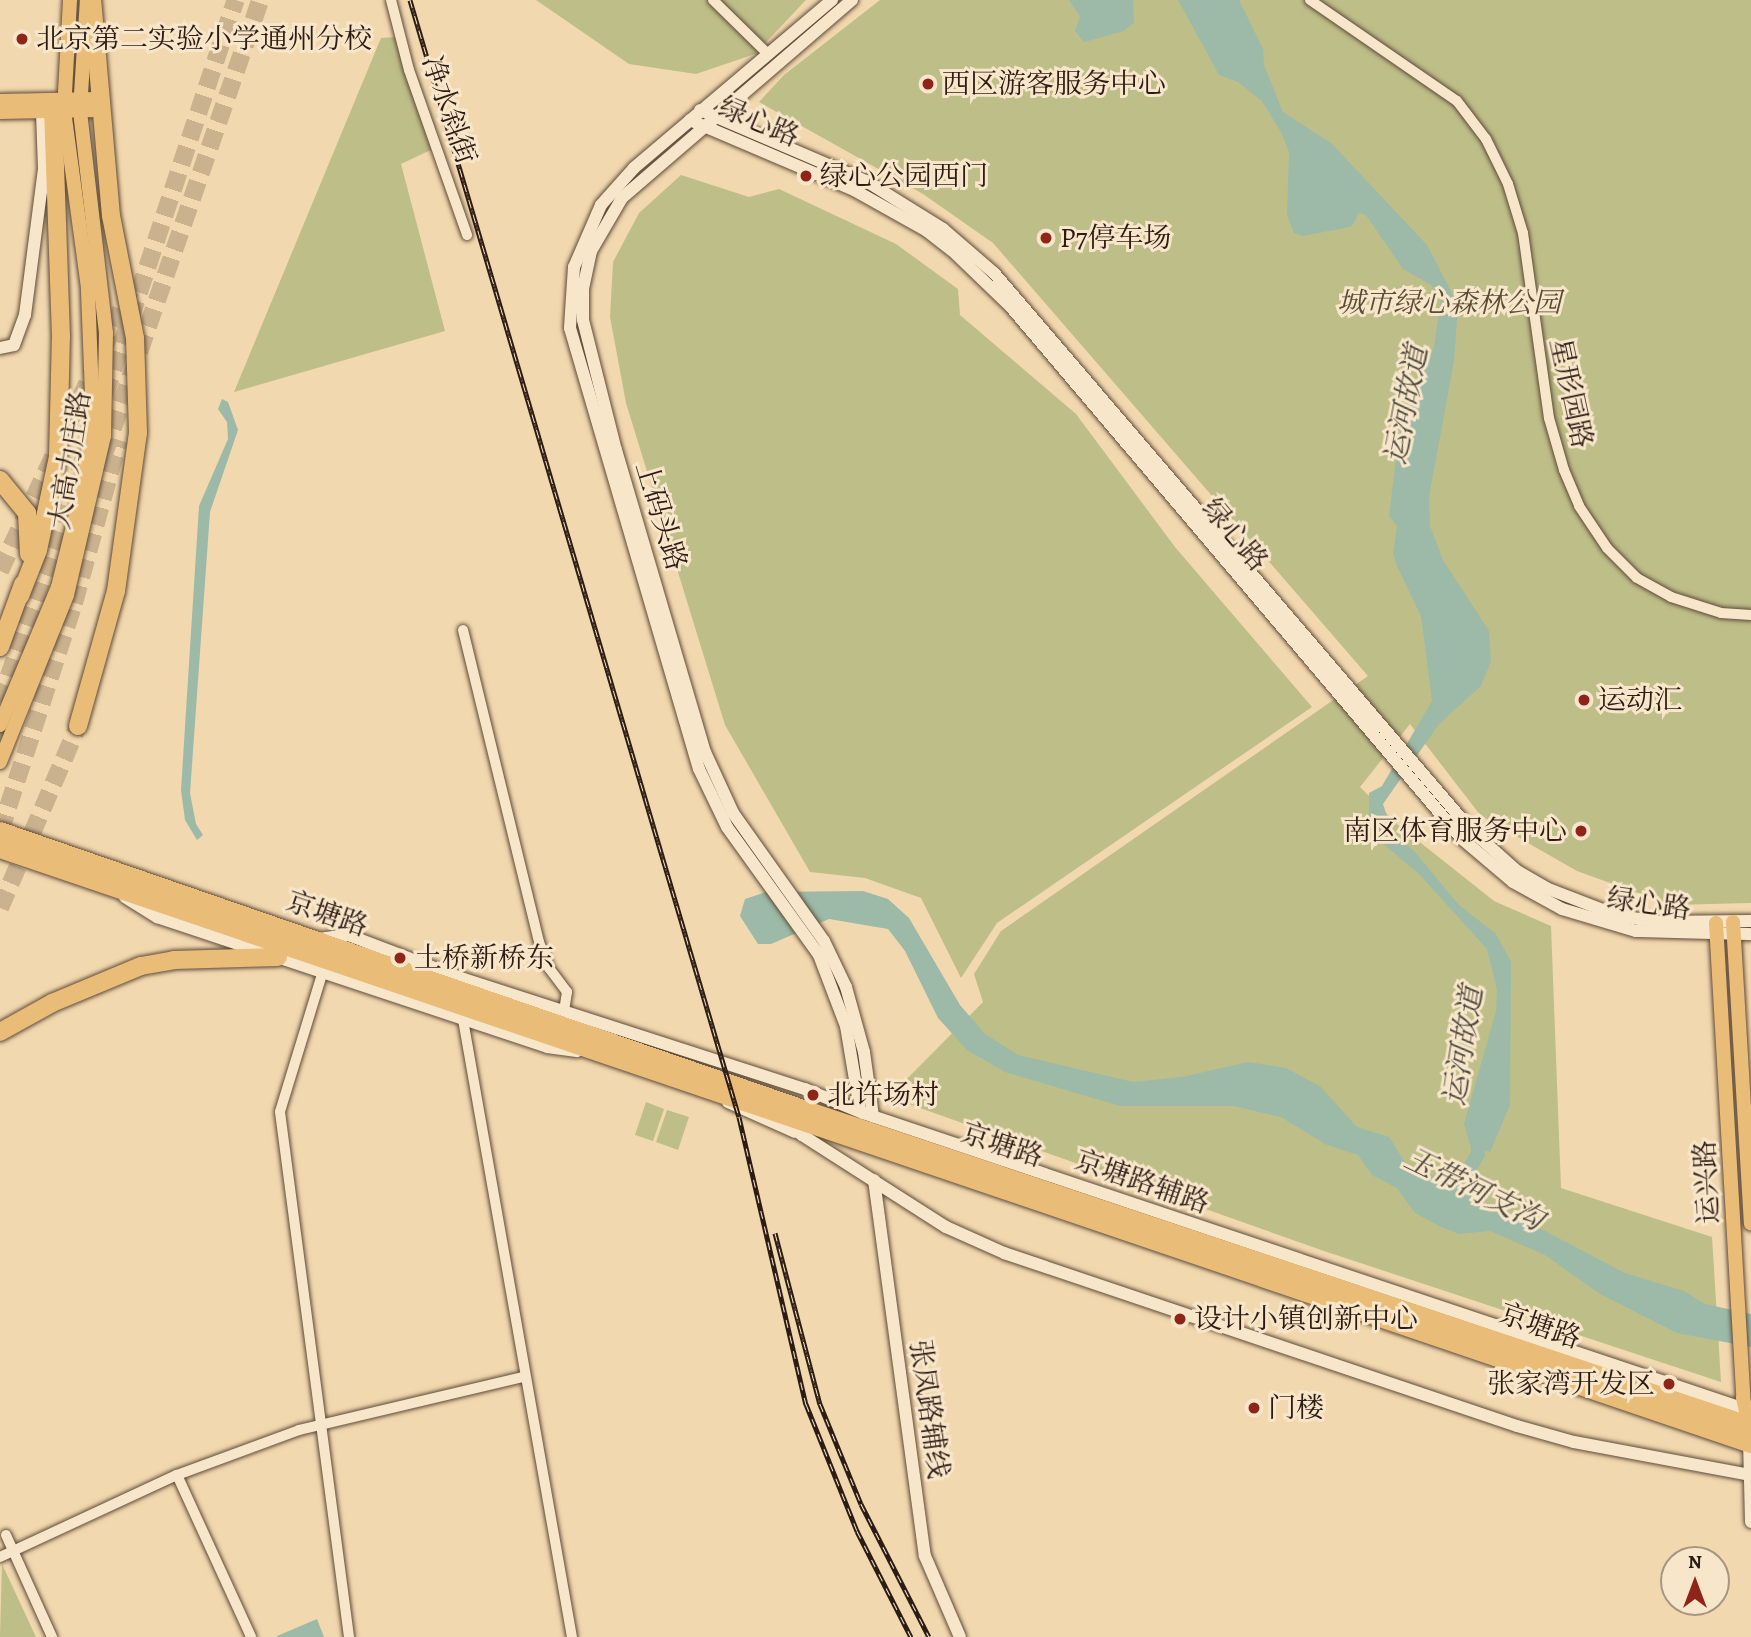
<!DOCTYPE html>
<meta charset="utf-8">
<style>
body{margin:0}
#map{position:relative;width:1751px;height:1637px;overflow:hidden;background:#f2d8ae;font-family:Alegreya,"Noto Serif SC",serif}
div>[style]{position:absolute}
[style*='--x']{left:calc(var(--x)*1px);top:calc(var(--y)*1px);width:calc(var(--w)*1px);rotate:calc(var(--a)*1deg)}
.green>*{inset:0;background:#bebe88}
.water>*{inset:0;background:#9cbaa7}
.river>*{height:14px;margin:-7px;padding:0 7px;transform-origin:7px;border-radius:7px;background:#9cbaa7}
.highway-tunnel>*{height:18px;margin-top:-9px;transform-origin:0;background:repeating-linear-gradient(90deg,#cbb28f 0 18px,transparent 0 27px)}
.roads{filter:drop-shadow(0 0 2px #5e4b3a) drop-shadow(0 0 2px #5e4b3a)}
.street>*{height:10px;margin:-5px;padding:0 5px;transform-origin:5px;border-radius:5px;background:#f7e6ca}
.secondary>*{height:12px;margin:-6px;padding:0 6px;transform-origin:6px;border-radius:6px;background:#f7e6ca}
.primary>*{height:14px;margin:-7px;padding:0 7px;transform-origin:7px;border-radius:7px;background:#e9bc77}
.highway>*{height:18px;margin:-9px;padding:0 9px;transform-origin:9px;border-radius:9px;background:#e9bc77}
.rail>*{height:5px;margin-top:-2.5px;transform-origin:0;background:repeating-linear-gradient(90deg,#f7e6ca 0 8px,#2d1c13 0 16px);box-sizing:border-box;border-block:2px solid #2d1c13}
.dots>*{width:19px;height:19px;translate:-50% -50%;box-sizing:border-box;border:4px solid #f7e6ca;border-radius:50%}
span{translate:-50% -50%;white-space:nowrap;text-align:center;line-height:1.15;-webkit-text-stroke:6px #f7e6ca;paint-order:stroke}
.poi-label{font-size:28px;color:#2d1c13}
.left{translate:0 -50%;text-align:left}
.right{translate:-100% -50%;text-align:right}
.street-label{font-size:28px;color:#2d1c13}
.park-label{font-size:28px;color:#584d36;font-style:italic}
.water-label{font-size:30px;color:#4e4b3f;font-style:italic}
.north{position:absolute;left:1660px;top:1546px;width:70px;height:70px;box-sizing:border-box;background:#f7e6ca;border:2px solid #a69581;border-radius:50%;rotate:0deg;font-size:19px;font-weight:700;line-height:28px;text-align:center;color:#2d1c13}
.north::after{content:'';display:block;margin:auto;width:24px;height:32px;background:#8f2418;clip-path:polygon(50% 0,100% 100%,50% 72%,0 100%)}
</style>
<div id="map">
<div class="green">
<div style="clip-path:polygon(536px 0,806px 0,755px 54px,696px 74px,629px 64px)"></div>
<div style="clip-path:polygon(880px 0,1751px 0,1751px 903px,1671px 905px,1577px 871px,1481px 816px,1410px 724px,1360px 787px,1397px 824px,1494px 901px,1551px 926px,1561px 1188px,1712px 1237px,1721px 1382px,1324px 1251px,889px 1097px,983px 1002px,974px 974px,1001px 931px,1368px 676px,993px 243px,923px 194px,759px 102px,784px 75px)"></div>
<div style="clip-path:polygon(395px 37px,435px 148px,401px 164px,445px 331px,234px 392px,381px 38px)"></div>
<div style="clip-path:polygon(681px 175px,749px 197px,779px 189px,896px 244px,958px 289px,960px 315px,1076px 414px,1175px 547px,1312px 707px,997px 923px,961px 978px,921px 898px,865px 878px,810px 872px,725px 725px,626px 403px,610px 317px,613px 262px,639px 213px)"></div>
<div style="clip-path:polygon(646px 1102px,664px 1109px,653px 1141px,635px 1135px)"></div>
<div style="clip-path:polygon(667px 1110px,689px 1117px,678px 1150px,656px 1142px)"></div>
<div style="clip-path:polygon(2px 1564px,36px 1637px,0 1637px)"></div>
</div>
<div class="water">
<div style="clip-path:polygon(1069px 0,1133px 0,1134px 22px,1124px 31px,1084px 42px,1075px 31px,1080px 16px)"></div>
<div style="clip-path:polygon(1178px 0,1239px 0,1263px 49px,1264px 65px,1283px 112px,1331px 143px,1427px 245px,1458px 305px,1454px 361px,1429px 497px,1430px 526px,1443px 560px,1489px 631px,1491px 661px,1481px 686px,1439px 724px,1383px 804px,1392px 832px,1415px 852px,1459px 905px,1496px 934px,1511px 962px,1510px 1105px,1490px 1152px,1470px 1145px,1464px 1124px,1496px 1011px,1497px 990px,1487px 949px,1419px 874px,1373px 835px,1369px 821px,1369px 793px,1382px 786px,1432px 701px,1421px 616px,1397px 566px,1393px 554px,1397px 526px,1389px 516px,1399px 435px,1434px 347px,1441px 298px,1431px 285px,1403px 269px,1366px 215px,1359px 213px,1352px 226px,1344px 228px,1303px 236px,1294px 233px,1287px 215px,1289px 152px,1282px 134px,1262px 101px,1238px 82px,1219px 75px)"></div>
<div style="clip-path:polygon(222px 399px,228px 402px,238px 430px,210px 512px,190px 793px,196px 824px,203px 835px,197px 840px,185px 820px,181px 790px,199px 506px,228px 439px,227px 422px,218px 409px)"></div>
<div style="clip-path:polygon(863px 891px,888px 899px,909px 918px,960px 1005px,985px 1034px,1018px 1055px,1133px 1082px,1182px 1077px,1248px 1062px,1286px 1068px,1321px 1087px,1357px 1127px,1389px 1137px,1408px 1167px,1466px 1187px,1484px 1209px,1524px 1220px,1625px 1273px,1684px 1291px,1705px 1304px,1751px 1314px,1751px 1347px,1677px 1333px,1600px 1294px,1545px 1255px,1490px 1231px,1459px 1234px,1441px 1227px,1415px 1213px,1397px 1188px,1372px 1175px,1358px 1155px,1325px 1144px,1281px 1117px,1234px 1106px,1120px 1106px,1005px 1072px,967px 1050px,938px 1018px,905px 951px,888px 929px,829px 919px,771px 944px,758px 944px,740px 916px,745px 899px,766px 892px)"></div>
<div style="clip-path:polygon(317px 1619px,324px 1637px,276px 1637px,277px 1636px)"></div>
</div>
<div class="river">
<div style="--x:1469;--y:1169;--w:17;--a:-59"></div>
<div style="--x:1478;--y:1154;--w:22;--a:-93"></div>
</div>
<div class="highway-tunnel">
<div style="--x:105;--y:395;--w:416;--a:-71.7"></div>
<div style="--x:104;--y:454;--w:480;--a:-71"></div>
<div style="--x:0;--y:571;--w:309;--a:-65.1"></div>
<div style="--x:0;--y:702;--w:261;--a:-71"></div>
<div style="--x:0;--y:741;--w:35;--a:-70"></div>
<div style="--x:0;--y:832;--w:241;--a:-72.1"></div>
<div style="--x:74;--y:603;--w:169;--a:-74.6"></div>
<div style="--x:0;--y:908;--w:198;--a:-66.8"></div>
</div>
<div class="roads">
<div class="street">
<div style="--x:391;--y:0;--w:72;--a:75.6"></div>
<div style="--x:409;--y:70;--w:175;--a:70.6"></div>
<div style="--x:713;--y:0;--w:76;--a:44.5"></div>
<div style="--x:1310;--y:0;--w:178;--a:34.5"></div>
<div style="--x:1457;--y:101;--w:48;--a:52.7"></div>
<div style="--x:1486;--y:139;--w:50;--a:63.9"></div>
<div style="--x:1508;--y:184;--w:51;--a:73"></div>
<div style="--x:1523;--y:233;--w:187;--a:82"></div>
<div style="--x:1549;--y:418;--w:54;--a:73.9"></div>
<div style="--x:1564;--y:470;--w:39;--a:67"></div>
<div style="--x:1579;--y:506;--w:50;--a:56.3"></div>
<div style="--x:1607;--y:548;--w:42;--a:45"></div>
<div style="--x:1637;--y:578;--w:39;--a:29"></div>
<div style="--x:1671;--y:597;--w:52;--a:17.7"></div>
<div style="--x:1721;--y:613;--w:30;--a:4"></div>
<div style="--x:463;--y:630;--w:321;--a:76.3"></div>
<div style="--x:539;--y:942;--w:28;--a:69"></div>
<div style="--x:549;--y:968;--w:30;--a:53"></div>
<div style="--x:567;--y:992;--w:24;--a:99"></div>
<div style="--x:323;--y:971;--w:147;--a:107"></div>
<div style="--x:280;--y:1112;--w:530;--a:82.51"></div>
<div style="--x:462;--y:1014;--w:633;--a:79.99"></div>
<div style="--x:177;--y:1475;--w:178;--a:65.4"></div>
<div style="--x:6;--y:1535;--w:112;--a:65.7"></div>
<div style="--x:0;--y:1557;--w:195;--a:-24.9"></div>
<div style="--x:177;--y:1475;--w:130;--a:-20.2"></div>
<div style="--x:299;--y:1430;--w:231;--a:-13.3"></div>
</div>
<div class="secondary">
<div style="--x:832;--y:0;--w:260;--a:139.7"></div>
<div style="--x:634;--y:168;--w:50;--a:131.7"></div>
<div style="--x:601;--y:205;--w:68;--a:113.5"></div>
<div style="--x:574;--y:267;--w:61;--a:93.8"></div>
<div style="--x:570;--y:328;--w:459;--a:73.7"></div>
<div style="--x:699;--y:769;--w:64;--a:64.2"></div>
<div style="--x:727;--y:827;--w:158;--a:54.3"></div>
<div style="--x:819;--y:955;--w:76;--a:69.2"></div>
<div style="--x:846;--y:1026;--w:85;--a:80.5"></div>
<div style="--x:852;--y:0;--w:303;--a:139.3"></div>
<div style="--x:622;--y:198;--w:61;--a:120.3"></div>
<div style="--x:591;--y:251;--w:38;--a:102"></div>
<div style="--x:583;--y:288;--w:32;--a:90"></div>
<div style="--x:583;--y:320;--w:134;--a:75.8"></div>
<div style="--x:616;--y:450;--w:315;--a:73.6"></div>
<div style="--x:705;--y:752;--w:67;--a:65.3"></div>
<div style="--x:733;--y:813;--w:157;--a:54.6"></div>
<div style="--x:824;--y:941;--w:51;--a:64.4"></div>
<div style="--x:846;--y:987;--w:67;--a:74.5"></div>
<div style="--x:864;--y:1052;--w:65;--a:82"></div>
<div style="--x:700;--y:110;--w:181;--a:23.2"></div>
<div style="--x:866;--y:181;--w:91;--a:31.9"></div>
<div style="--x:943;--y:229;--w:67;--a:40.8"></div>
<div style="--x:994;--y:273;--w:732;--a:49.43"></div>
<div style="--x:1470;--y:829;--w:63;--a:41.8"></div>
<div style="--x:1517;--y:871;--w:34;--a:30"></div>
<div style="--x:1546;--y:888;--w:75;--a:21.1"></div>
<div style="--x:1616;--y:915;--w:41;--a:9.9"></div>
<div style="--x:1656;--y:922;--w:95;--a:-0.6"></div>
<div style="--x:690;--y:120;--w:178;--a:23.1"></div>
<div style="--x:854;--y:190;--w:84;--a:29.3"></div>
<div style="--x:927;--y:231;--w:37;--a:38"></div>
<div style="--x:956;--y:254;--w:76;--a:43.9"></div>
<div style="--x:1011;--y:307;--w:696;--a:49.72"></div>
<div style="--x:1461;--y:838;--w:68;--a:40.2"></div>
<div style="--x:1513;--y:882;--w:56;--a:28.9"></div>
<div style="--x:1562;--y:909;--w:77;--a:16.6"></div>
<div style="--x:1636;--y:931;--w:115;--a:1.5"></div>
<div style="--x:0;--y:348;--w:14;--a:-12"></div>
<div style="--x:14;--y:345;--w:32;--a:-70"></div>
<div style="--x:25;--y:315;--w:147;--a:-82.6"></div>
<div style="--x:44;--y:169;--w:58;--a:-92"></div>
<div style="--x:125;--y:897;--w:38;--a:32"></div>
<div style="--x:157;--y:917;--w:411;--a:18.4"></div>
<div style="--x:547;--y:1047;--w:30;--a:8"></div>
<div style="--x:319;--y:939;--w:29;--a:-8"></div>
<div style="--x:348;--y:935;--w:124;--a:20.8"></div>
<div style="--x:464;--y:979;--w:358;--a:17.9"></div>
<div style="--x:805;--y:1089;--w:63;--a:22.5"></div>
<div style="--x:863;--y:1113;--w:937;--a:18.55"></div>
<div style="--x:728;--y:1102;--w:73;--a:24.1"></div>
<div style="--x:784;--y:1119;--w:24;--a:42"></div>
<div style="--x:802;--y:1135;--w:171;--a:32.6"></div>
<div style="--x:946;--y:1227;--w:64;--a:24.1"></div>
<div style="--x:1004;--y:1253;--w:541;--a:18.64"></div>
<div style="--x:1517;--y:1426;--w:59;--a:15.7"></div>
<div style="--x:1574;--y:1442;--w:180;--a:10.6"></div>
<div style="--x:874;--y:1180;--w:379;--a:82.3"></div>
<div style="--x:925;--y:1556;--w:88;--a:66.6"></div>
<div style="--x:1749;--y:1439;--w:83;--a:88.6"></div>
</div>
<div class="primary">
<div style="--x:0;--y:101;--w:98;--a:-1.2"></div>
<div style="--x:0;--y:112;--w:99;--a:-1.2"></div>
<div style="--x:0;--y:725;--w:150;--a:-67.2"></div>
<div style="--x:58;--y:587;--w:104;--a:-76.1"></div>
<div style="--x:83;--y:486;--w:66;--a:-81.3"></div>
<div style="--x:93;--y:421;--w:133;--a:-92.2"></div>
<div style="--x:88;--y:288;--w:179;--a:-97.7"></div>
<div style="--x:64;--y:111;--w:111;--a:-86.9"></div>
<div style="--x:0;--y:762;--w:180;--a:-68.1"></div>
<div style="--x:67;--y:595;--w:163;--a:-76.9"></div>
<div style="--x:104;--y:436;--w:103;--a:-88.9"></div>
<div style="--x:106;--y:333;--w:225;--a:-96.7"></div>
<div style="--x:80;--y:110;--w:110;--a:-86.4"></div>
<div style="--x:1733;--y:922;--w:302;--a:86.6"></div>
<div style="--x:1716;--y:923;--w:476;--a:86.7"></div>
<div style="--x:1743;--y:1398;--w:28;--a:77"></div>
</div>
<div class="highway">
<div style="--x:0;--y:480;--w:43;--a:50.7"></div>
<div style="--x:27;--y:513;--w:41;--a:87.2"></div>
<div style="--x:20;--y:596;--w:49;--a:-68.6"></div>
<div style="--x:38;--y:550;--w:95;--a:-77.9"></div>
<div style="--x:58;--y:457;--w:120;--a:-88.6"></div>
<div style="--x:61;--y:337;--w:226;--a:-92"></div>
<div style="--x:53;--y:111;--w:14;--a:-45"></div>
<div style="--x:0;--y:647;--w:67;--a:-69.9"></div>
<div style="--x:78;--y:726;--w:140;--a:-74.3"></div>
<div style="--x:116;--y:591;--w:160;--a:-82.1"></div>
<div style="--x:138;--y:433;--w:95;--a:-91.8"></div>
<div style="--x:135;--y:338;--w:124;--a:-101.1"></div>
<div style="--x:111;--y:216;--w:217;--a:-95"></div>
<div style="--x:0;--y:831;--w:853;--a:19.09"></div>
<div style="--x:806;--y:1110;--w:996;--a:18.49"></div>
<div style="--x:0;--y:849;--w:1849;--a:18.77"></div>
<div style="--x:0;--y:1032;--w:60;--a:-29.1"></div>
<div style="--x:52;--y:1003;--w:96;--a:-22.6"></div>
<div style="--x:141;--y:966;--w:34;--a:-10"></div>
<div style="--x:174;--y:960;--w:104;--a:-1.7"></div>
</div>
</div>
<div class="rail">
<div style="--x:410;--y:0;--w:1164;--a:73.59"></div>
<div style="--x:739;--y:1117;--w:295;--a:76.9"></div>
<div style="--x:806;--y:1404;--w:137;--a:68.1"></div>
<div style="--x:857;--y:1531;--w:119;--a:63"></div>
<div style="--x:775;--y:1233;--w:177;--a:75.3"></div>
<div style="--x:820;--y:1404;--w:108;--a:67.7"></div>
<div style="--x:861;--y:1504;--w:149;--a:62.9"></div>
</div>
<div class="dots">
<div style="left:22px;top:39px;background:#8f2418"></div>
<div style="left:928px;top:84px;background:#8f2418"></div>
<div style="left:806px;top:176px;background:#8f2418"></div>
<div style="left:1046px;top:238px;background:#8f2418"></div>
<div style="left:1584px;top:700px;background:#8f2418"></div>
<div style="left:1581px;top:831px;background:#8f2418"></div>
<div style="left:400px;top:958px;background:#8f2418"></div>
<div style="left:813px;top:1095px;background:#8f2418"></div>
<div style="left:1180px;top:1319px;background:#8f2418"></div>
<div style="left:1669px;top:1384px;background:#8f2418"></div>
<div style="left:1254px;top:1408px;background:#8f2418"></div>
</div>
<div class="poi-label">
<span class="left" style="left:36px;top:39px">北京第二实验小学通州分校</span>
<span class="left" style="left:942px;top:84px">西区游客服务中心</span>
<span class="left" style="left:820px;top:176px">绿心公园西门</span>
<span class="left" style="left:1060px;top:238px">P7停车场</span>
<span class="left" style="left:1598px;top:700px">运动汇</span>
<span class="right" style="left:1567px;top:831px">南区体育服务中心</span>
<span class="left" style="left:414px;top:958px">土桥新桥东</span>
<span class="left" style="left:827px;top:1095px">北许场村</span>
<span class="left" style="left:1194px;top:1319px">设计小镇创新中心</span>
<span class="right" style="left:1655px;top:1384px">张家湾开发区</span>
<span class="left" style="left:1268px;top:1408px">门楼</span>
</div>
<div class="street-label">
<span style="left:449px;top:110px;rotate:71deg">净水斜街</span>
<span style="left:759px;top:122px;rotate:23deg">绿心路</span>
<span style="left:1571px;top:393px;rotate:78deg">星形园路</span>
<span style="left:70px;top:460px;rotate:-81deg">大高力庄路</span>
<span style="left:661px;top:516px;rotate:73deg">上码头路</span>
<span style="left:1235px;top:535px;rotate:50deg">绿心路</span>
<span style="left:1649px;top:904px;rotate:8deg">绿心路</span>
<span style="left:327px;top:914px;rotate:19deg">京塘路</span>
<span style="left:1002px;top:1145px;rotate:18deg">京塘路</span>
<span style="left:1142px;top:1182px;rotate:19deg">京塘路辅路</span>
<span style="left:1707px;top:1182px;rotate:-93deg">运兴路</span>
<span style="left:1540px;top:1326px;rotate:19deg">京塘路</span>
<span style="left:929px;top:1409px;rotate:82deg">张凤路辅线</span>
</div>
<div class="park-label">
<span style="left:1449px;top:303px">城市绿心森林公园</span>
</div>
<div class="water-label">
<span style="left:1406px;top:405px;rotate:-79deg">运河故道</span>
<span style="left:1463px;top:1046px;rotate:-81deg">运河故道</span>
<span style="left:1474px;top:1189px;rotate:26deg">玉带河支沟</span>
</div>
<div class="north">N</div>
</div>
